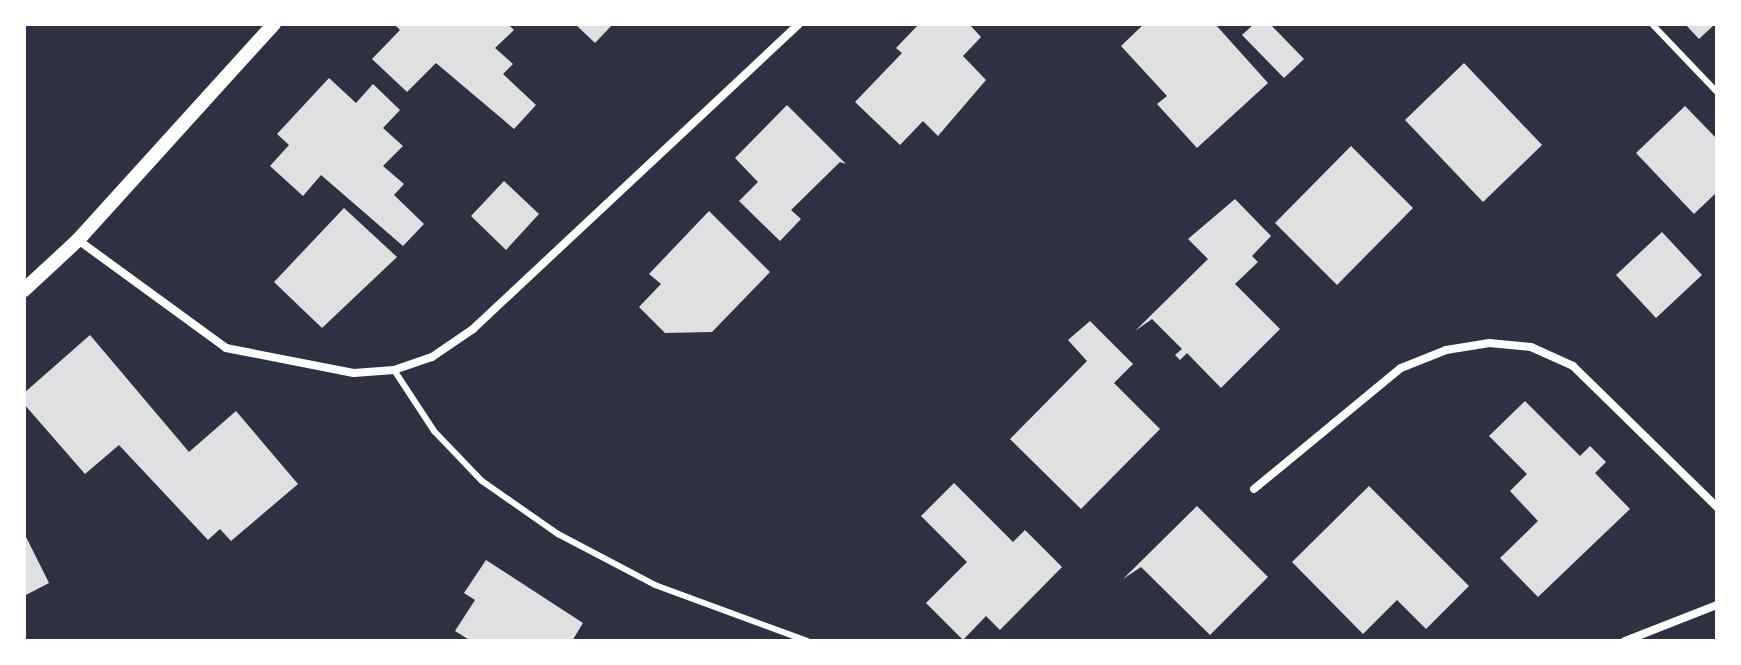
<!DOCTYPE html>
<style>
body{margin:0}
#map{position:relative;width:1741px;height:665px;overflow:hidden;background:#2d3142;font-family:"Fira Sans",sans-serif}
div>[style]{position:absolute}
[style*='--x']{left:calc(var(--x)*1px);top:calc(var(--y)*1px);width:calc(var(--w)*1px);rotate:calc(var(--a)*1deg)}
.building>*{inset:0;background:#e0e0e3}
.service>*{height:6px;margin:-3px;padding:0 3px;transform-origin:3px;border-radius:3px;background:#fff}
.minor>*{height:8px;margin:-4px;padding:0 4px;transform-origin:4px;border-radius:4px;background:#fff}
.tertiary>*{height:14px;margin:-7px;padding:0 7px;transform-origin:7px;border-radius:7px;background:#fff}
span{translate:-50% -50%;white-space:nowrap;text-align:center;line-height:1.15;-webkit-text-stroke:8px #fff;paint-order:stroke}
.frame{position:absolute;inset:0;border:26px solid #fff;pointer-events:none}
</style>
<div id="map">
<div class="building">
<div style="clip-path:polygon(394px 24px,508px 24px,514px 30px,495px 48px,513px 64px,503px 74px,536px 105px,514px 129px,436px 63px,407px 92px,372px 59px,400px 30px)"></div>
<div style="clip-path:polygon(575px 24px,613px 24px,595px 43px)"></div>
<div style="clip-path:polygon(919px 24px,969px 24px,981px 37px,963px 56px,986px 80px,938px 136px,923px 121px,900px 145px,855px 102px,902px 53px,896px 48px)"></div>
<div style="clip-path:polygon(1144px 24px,1215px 24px,1268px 83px,1197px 148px,1157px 104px,1167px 96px,1121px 46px)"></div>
<div style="clip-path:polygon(1254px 24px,1270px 24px,1304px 59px,1284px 78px,1242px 35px)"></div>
<div style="clip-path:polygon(1685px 24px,1715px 24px,1699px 39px)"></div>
<div style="clip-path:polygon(1464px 63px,1542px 145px,1483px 202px,1405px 120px)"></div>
<div style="clip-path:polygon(329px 78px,356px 103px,373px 84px,400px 110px,383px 128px,403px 146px,383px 166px,404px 184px,394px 195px,424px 224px,403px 246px,321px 175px,303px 196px,270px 166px,289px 145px,277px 134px)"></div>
<div style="clip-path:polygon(787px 105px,846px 164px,840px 162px,791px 210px,801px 219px,780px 241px,739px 201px,758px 182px,735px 158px)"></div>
<div style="clip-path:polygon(1685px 106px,1717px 139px,1717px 192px,1694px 214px,1636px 153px)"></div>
<div style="clip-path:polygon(1351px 146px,1413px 208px,1337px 285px,1275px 223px)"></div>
<div style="clip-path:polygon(504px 181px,539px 214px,506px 250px,471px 216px)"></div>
<div style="clip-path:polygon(1235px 199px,1271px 236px,1252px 256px,1258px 262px,1235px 284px,1280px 329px,1221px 388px,1187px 353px,1180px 360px,1175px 355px,1182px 349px,1152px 319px,1135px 331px,1208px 259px,1188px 239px)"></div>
<div style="clip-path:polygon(344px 208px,397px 257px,322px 328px,274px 282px)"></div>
<div style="clip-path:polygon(709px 211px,770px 272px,712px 332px,665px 333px,639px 307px,661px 284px,649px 274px)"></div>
<div style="clip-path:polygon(1662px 232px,1702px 275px,1656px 318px,1616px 275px)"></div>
<div style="clip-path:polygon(1090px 321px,1133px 364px,1114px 383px,1160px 429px,1081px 509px,1010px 439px,1087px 361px,1068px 340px)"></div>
<div style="clip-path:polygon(90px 335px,189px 452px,236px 411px,298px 484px,231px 541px,220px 529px,208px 540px,119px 445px,85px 474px,24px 404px,24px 393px)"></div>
<div style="clip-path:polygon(1525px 401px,1580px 456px,1590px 446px,1606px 462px,1595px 473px,1630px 509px,1538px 597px,1500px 558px,1538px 521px,1510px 491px,1527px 474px,1489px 436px)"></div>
<div style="clip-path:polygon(954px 483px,1013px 542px,1025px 530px,1062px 567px,1000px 630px,986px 616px,963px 640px,926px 603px,967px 562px,921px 516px)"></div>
<div style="clip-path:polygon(1369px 486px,1469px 586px,1426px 629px,1397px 600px,1363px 634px,1292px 562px)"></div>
<div style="clip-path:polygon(1197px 506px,1268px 577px,1210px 635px,1141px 567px,1123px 579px)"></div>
<div style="clip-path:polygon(24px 533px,49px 583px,24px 596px)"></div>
<div style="clip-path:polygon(486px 560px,583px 623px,572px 641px,471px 641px,455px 631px,475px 600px,464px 593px)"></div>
</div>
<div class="service">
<div style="--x:1652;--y:24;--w:94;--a:46.3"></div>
<div style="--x:394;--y:370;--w:73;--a:56.7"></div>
<div style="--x:434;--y:431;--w:69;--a:46.2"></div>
<div style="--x:482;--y:481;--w:93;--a:34.9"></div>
<div style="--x:558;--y:534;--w:110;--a:27.7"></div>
<div style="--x:655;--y:585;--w:162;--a:20.2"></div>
</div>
<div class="minor">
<div style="--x:78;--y:240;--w:183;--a:36.1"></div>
<div style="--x:226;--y:348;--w:130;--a:11.1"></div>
<div style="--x:354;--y:373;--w:40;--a:-4.3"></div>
<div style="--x:394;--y:370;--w:40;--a:-18.9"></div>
<div style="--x:432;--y:357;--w:50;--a:-34.3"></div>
<div style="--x:473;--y:329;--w:446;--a:-43.1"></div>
<div style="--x:1254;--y:489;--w:190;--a:-39.5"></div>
<div style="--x:1401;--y:368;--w:48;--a:-21.8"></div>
<div style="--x:1446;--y:350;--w:44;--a:-9.2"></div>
<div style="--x:1489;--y:343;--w:42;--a:5.4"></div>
<div style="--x:1531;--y:347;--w:46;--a:24.3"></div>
<div style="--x:1573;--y:366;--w:202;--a:44.4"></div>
<div style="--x:1625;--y:641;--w:99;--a:-21.4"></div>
</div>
<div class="tertiary">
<div style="--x:24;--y:290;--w:74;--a:-42.8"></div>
<div style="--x:78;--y:240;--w:292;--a:-47.8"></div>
</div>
<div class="frame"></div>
</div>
